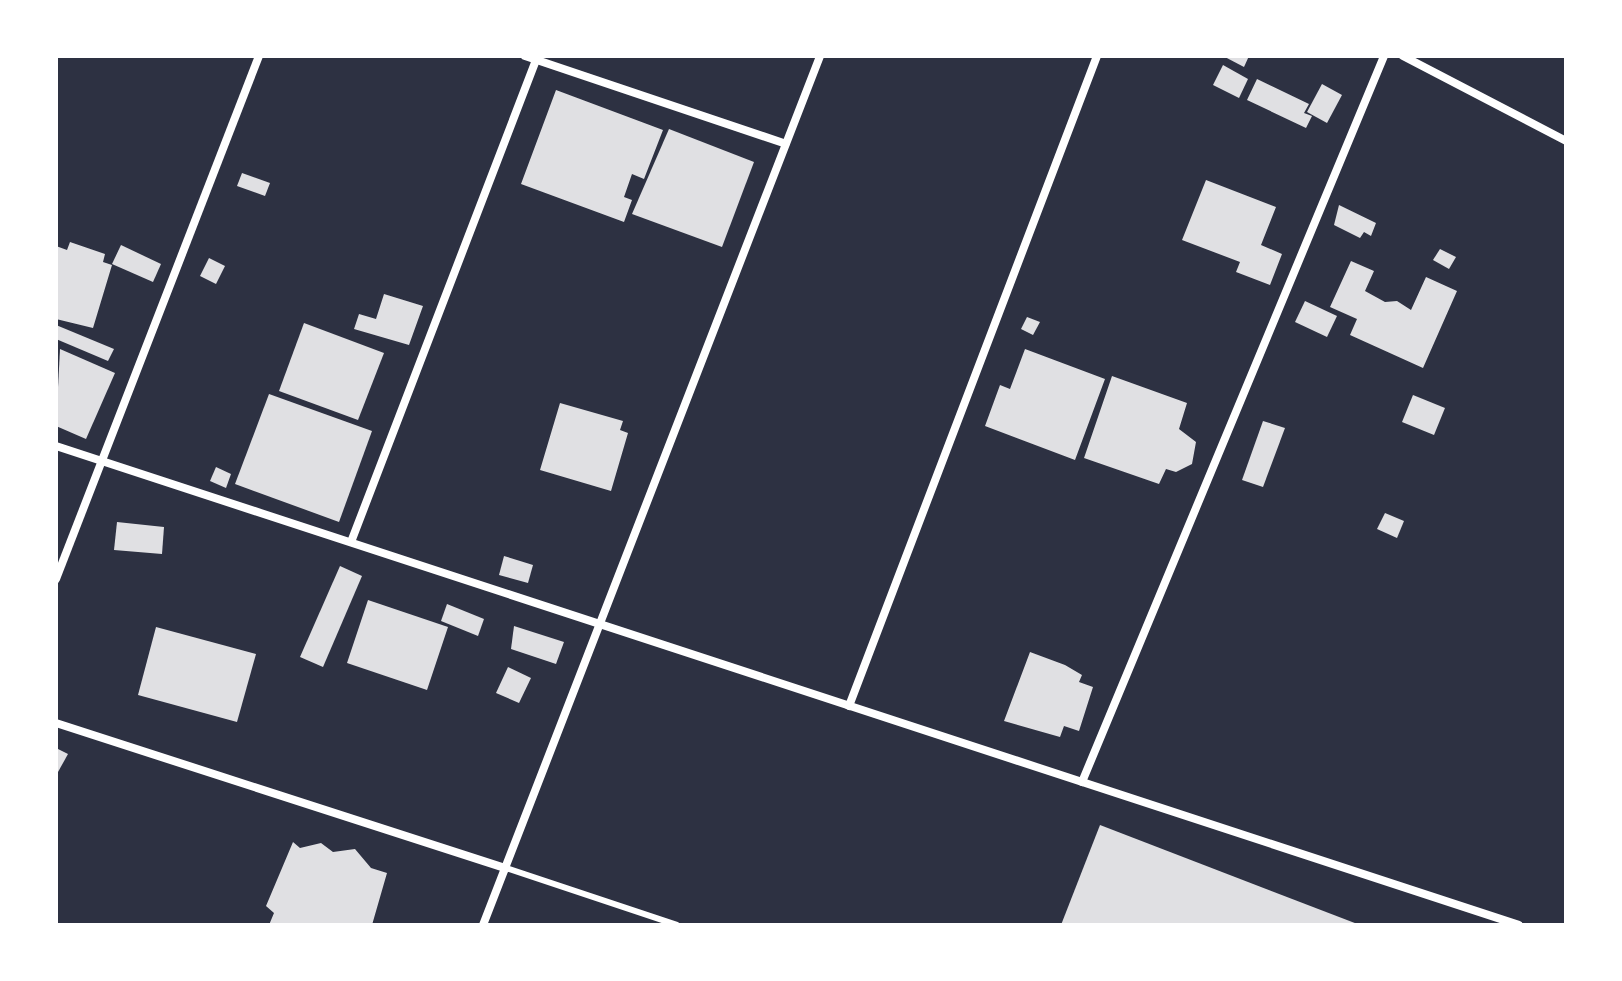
<!DOCTYPE html>
<style>
body{margin:0}
#map{position:relative;width:1622px;height:981px;overflow:hidden;background:#2d3142;font-family:"Sofia Sans Condensed",sans-serif}
div>[style]{position:absolute}
[style*='--x']{left:calc(var(--x)*1px);top:calc(var(--y)*1px);width:calc(var(--w)*1px);rotate:calc(var(--a)*1deg)}
.building>*{inset:0;background:#e0e0e3}
.service>*{height:6px;margin:-3px;padding:0 3px;transform-origin:3px;border-radius:3px;background:#fff}
.minor>*{height:8px;margin:-4px;padding:0 4px;transform-origin:4px;border-radius:4px;background:#fff}
span{translate:-50% -50%;white-space:nowrap;text-align:center;line-height:1.15;-webkit-text-stroke:6px #fff;paint-order:stroke}
.frame{position:absolute;inset:0;border:58px solid #fff;pointer-events:none}
</style>
<div id="map">
<div class="building">
<div style="clip-path:polygon(1223px 56px,1249px 56px,1244px 67px)"></div>
<div style="clip-path:polygon(1223px 65px,1248px 79px,1239px 98px,1213px 85px)"></div>
<div style="clip-path:polygon(1257px 79px,1309px 104px,1304px 113px,1312px 116px,1306px 128px,1247px 100px)"></div>
<div style="clip-path:polygon(1322px 84px,1342px 95px,1327px 123px,1307px 112px)"></div>
<div style="clip-path:polygon(556px 90px,663px 130px,644px 179px,632px 174px,624px 197px,632px 200px,624px 222px,521px 184px)"></div>
<div style="clip-path:polygon(669px 129px,754px 162px,722px 247px,632px 214px)"></div>
<div style="clip-path:polygon(242px 173px,270px 183px,265px 196px,237px 186px)"></div>
<div style="clip-path:polygon(1206px 180px,1276px 207px,1261px 245px,1282px 254px,1270px 285px,1236px 272px,1240px 262px,1182px 240px)"></div>
<div style="clip-path:polygon(1339px 205px,1376px 223px,1371px 236px,1364px 232px,1360px 238px,1334px 225px)"></div>
<div style="clip-path:polygon(70px 242px,105px 254px,103px 262px,112px 265px,93px 328px,56px 319px,56px 246px,67px 250px)"></div>
<div style="clip-path:polygon(121px 245px,161px 264px,153px 282px,112px 264px)"></div>
<div style="clip-path:polygon(1440px 249px,1456px 257px,1449px 269px,1433px 260px)"></div>
<div style="clip-path:polygon(209px 258px,225px 266px,216px 284px,200px 276px)"></div>
<div style="clip-path:polygon(1351px 261px,1374px 271px,1365px 291px,1385px 302px,1397px 301px,1411px 310px,1426px 277px,1457px 291px,1423px 368px,1350px 335px,1357px 319px,1330px 307px)"></div>
<div style="clip-path:polygon(384px 294px,423px 306px,409px 345px,354px 329px,359px 314px,376px 319px)"></div>
<div style="clip-path:polygon(1305px 301px,1337px 316px,1327px 337px,1295px 322px)"></div>
<div style="clip-path:polygon(1027px 317px,1040px 322px,1033px 335px,1021px 329px)"></div>
<div style="clip-path:polygon(304px 323px,384px 353px,358px 420px,279px 391px)"></div>
<div style="clip-path:polygon(56px 325px,114px 349px,108px 361px,56px 339px)"></div>
<div style="clip-path:polygon(60px 349px,115px 373px,86px 439px,56px 426px)"></div>
<div style="clip-path:polygon(1025px 349px,1105px 379px,1075px 460px,985px 426px,1000px 385px,1010px 389px)"></div>
<div style="clip-path:polygon(1112px 376px,1187px 403px,1179px 429px,1196px 442px,1192px 464px,1176px 472px,1166px 469px,1159px 484px,1084px 458px)"></div>
<div style="clip-path:polygon(269px 394px,372px 431px,339px 522px,235px 484px)"></div>
<div style="clip-path:polygon(1413px 395px,1445px 408px,1434px 435px,1402px 422px)"></div>
<div style="clip-path:polygon(560px 403px,623px 421px,620px 430px,628px 433px,611px 491px,540px 470px)"></div>
<div style="clip-path:polygon(1263px 421px,1285px 428px,1263px 487px,1242px 480px)"></div>
<div style="clip-path:polygon(216px 467px,231px 474px,226px 488px,210px 481px)"></div>
<div style="clip-path:polygon(1385px 513px,1404px 521px,1397px 538px,1377px 529px)"></div>
<div style="clip-path:polygon(117px 522px,164px 527px,162px 554px,114px 550px)"></div>
<div style="clip-path:polygon(504px 556px,533px 565px,528px 583px,499px 575px)"></div>
<div style="clip-path:polygon(340px 566px,362px 576px,323px 667px,300px 657px)"></div>
<div style="clip-path:polygon(368px 600px,448px 627px,427px 690px,347px 663px)"></div>
<div style="clip-path:polygon(447px 604px,484px 619px,478px 636px,441px 621px)"></div>
<div style="clip-path:polygon(514px 626px,564px 642px,556px 664px,511px 649px)"></div>
<div style="clip-path:polygon(156px 627px,256px 654px,237px 722px,138px 695px)"></div>
<div style="clip-path:polygon(1030px 652px,1065px 665px,1082px 675px,1079px 682px,1093px 687px,1079px 731px,1064px 726px,1060px 737px,1004px 721px)"></div>
<div style="clip-path:polygon(508px 667px,531px 678px,519px 703px,496px 693px)"></div>
<div style="clip-path:polygon(56px 748px,68px 754px,58px 772px,56px 771px)"></div>
<div style="clip-path:polygon(1100px 825px,1360px 925px,1061px 925px)"></div>
<div style="clip-path:polygon(293px 842px,300px 848px,321px 843px,333px 852px,355px 849px,371px 868px,387px 873px,372px 925px,269px 925px,274px 913px,266px 906px)"></div>
</div>
<div class="service">
<div style="--x:506;--y:868;--w:180;--a:18.4"></div>
</div>
<div class="minor">
<div style="--x:525;--y:56;--w:275;--a:18.6"></div>
<div style="--x:1403;--y:56;--w:184;--a:27.5"></div>
<div style="--x:56;--y:446;--w:1539;--a:18.13"></div>
<div style="--x:351;--y:542;--w:516;--a:-69"></div>
<div style="--x:56;--y:579;--w:561;--a:-68.79"></div>
<div style="--x:849;--y:706;--w:696;--a:-69.12"></div>
<div style="--x:56;--y:723;--w:473;--a:17.9"></div>
<div style="--x:1082;--y:782;--w:786;--a:-67.41"></div>
<div style="--x:483;--y:925;--w:932;--a:-68.8"></div>
</div>
<div class="frame"></div>
</div>
